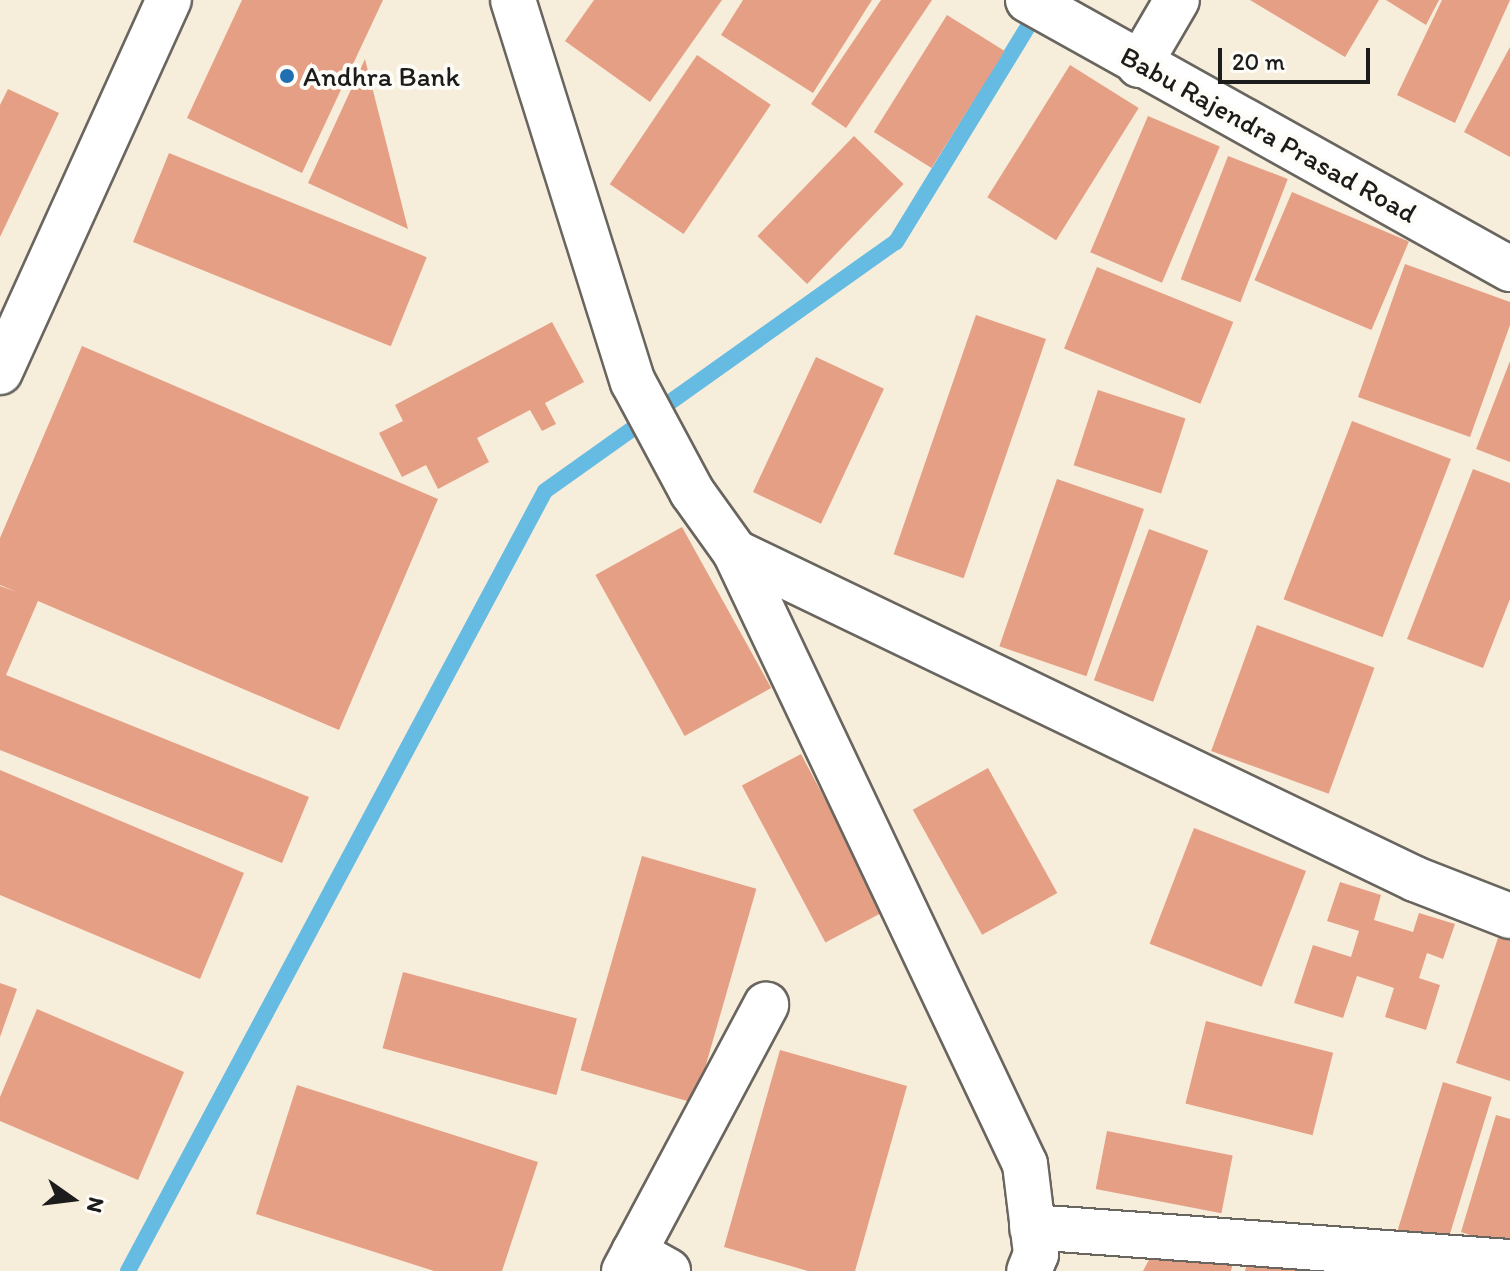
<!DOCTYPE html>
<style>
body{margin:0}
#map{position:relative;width:1510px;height:1271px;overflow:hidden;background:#f7eddb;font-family:Itim,sans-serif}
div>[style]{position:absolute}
.stream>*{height:16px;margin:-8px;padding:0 8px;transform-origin:8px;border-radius:8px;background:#66bbe3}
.building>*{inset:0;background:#e59f85;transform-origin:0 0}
.roads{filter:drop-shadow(2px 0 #69655f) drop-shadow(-2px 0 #69655f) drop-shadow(0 2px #69655f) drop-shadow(0 -2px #69655f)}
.minor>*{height:44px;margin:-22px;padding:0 22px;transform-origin:22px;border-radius:22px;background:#fff}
.dots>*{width:22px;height:22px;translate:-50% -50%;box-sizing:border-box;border:4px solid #fdfcf7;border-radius:50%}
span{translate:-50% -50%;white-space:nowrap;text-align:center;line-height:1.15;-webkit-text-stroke:8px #fdfcf7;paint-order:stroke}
.poi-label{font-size:28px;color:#1c1c1c}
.left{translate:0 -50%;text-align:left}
.street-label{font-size:28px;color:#1c1c1c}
.north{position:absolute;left:32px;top:1159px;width:80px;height:80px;-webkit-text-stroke:6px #fdfcf7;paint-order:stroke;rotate:104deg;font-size:22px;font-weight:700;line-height:32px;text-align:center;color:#1c1c1c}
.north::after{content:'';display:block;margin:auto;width:28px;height:36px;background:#1c1c1c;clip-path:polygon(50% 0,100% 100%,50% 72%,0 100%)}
.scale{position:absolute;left:1218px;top:48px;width:152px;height:36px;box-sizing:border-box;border:4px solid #1c1c1c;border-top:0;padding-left:10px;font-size:24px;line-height:28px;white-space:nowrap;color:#1c1c1c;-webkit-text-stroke:6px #fdfcf7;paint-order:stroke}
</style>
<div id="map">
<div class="stream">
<div style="left:128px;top:1271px;width:884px;rotate:-61.87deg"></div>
<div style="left:545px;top:491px;width:430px;rotate:-35.4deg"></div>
<div style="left:896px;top:242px;width:276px;rotate:-58.5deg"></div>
</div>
<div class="building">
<div style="clip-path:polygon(242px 0,383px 0,302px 173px,187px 118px)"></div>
<div style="clip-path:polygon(594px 0,722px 0,650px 102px,565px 41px)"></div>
<div style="clip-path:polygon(743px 0,872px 0,813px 93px,721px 35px)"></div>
<div style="clip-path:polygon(881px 0,932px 0,846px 128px,811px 104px)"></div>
<div style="clip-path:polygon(1250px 0,1379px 0,1345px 57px)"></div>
<div style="clip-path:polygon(1386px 0,1439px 0,1426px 25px)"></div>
<div style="clip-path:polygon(1442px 0,1510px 0,1455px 123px,1397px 95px)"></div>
<div style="left:947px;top:15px;width:68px;height:138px;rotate:32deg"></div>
<div style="clip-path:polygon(1510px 47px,1510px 157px,1464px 132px)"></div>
<div style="left:697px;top:55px;width:89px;height:156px;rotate:34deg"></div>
<div style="clip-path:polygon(365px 59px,408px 229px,308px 183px)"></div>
<div style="left:1070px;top:65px;width:81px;height:156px;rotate:32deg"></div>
<div style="clip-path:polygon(8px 89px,59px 113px,0 237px,0 105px)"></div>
<div style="left:1148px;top:116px;width:78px;height:148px;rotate:23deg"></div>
<div style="left:854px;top:136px;width:69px;height:139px;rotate:44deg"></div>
<div style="left:169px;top:153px;width:278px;height:96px;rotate:22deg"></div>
<div style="left:1228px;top:156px;width:64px;height:132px;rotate:21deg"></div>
<div style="left:1292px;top:192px;width:127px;height:96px;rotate:23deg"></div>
<div style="clip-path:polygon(1405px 264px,1510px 302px,1510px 325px,1470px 437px,1358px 397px)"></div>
<div style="left:1097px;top:267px;width:147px;height:88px;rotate:22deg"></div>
<div style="left:976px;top:315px;width:74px;height:253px;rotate:19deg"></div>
<div style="clip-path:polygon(552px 322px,584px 382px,545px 403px,556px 424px,542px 431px,530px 410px,477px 438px,489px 462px,438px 489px,426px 465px,402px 477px,379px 433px,403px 421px,395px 405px)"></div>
<div style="clip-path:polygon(82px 346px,438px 499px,339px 730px,38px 601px,6px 675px,309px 797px,282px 863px,0 750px,0 586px,17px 592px,0 585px,0 538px)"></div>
<div style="left:816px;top:357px;width:75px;height:149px;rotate:25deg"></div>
<div style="clip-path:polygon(1510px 361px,1510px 462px,1476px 449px)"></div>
<div style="left:1098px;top:390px;width:92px;height:79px;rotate:18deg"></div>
<div style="left:1352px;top:421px;width:106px;height:191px;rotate:21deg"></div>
<div style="clip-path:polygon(1473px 469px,1510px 483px,1510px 599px,1483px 668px,1407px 639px)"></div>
<div style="left:1057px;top:479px;width:92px;height:177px;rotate:19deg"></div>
<div style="left:682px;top:527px;width:184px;height:99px;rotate:61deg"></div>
<div style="left:1149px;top:529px;width:63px;height:161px;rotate:20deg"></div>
<div style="left:1257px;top:625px;width:125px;height:134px;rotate:20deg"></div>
<div style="left:801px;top:754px;width:178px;height:67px;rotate:62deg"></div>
<div style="left:988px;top:768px;width:143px;height:86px;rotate:61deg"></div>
<div style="clip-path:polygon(0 770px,244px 873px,200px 979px,0 895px)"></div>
<div style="left:1194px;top:828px;width:120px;height:124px;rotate:21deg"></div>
<div style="left:642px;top:856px;width:119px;height:223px;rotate:16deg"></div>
<div style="clip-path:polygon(1340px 882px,1381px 895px,1374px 920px,1413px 932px,1419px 913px,1455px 924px,1443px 959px,1427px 953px,1419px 978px,1440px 985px,1426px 1030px,1385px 1017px,1394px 988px,1357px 976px,1343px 1018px,1294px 1003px,1313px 945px,1351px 957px,1359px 931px,1327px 921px)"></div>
<div style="clip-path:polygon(1499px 935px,1510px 939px,1510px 1081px,1456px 1063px)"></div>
<div style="left:403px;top:972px;width:180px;height:79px;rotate:15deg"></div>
<div style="clip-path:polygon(0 983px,17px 989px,0 1037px)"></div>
<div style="clip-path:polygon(37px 1009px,184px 1072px,138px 1180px,0 1121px,0 1097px)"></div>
<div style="left:1206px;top:1021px;width:131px;height:85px;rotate:14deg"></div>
<div style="clip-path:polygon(780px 1050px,907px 1086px,855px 1271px,808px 1271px,724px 1247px)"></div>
<div style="left:1443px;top:1082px;width:51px;height:160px;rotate:17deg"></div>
<div style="clip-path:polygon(297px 1085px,538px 1162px,502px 1271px,434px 1271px,256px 1214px)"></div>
<div style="clip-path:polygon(1496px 1115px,1510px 1119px,1510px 1248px,1461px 1232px)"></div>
<div style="left:1107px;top:1131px;width:128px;height:59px;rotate:11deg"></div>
<div style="clip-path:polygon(1159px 1241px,1234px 1259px,1231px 1271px,1143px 1271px)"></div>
<div style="clip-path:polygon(1251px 1251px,1306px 1267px,1305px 1271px,1245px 1271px)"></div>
</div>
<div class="roads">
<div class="minor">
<div style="left:513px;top:0;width:400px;rotate:72.6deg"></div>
<div style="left:633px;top:382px;width:125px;rotate:61.8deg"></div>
<div style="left:692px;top:492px;width:74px;rotate:54.4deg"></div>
<div style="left:735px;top:552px;width:677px;rotate:64.65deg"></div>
<div style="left:1025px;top:1164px;width:91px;rotate:83deg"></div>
<div style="left:1036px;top:1254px;width:18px;rotate:112deg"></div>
<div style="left:1028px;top:0;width:552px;rotate:29.17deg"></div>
<div style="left:1139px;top:65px;width:75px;rotate:-59.7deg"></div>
<div style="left:0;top:372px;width:409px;rotate:-65.6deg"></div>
<div style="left:735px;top:552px;width:755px;rotate:25.68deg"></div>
<div style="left:1415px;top:879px;width:102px;rotate:21.3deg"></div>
<div style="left:1032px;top:1227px;width:479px;rotate:4.2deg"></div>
<div style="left:634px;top:1252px;width:39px;rotate:29deg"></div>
<div style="left:624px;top:1271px;width:302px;rotate:-61.9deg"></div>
</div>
</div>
<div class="dots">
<div style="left:287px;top:76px;background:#1f6fb2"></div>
</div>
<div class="poi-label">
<span class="left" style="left:303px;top:76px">Andhra Bank</span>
</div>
<div class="street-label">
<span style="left:1269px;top:134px;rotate:29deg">Babu Rajendra Prasad Road</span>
</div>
<div class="north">N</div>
<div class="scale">20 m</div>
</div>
